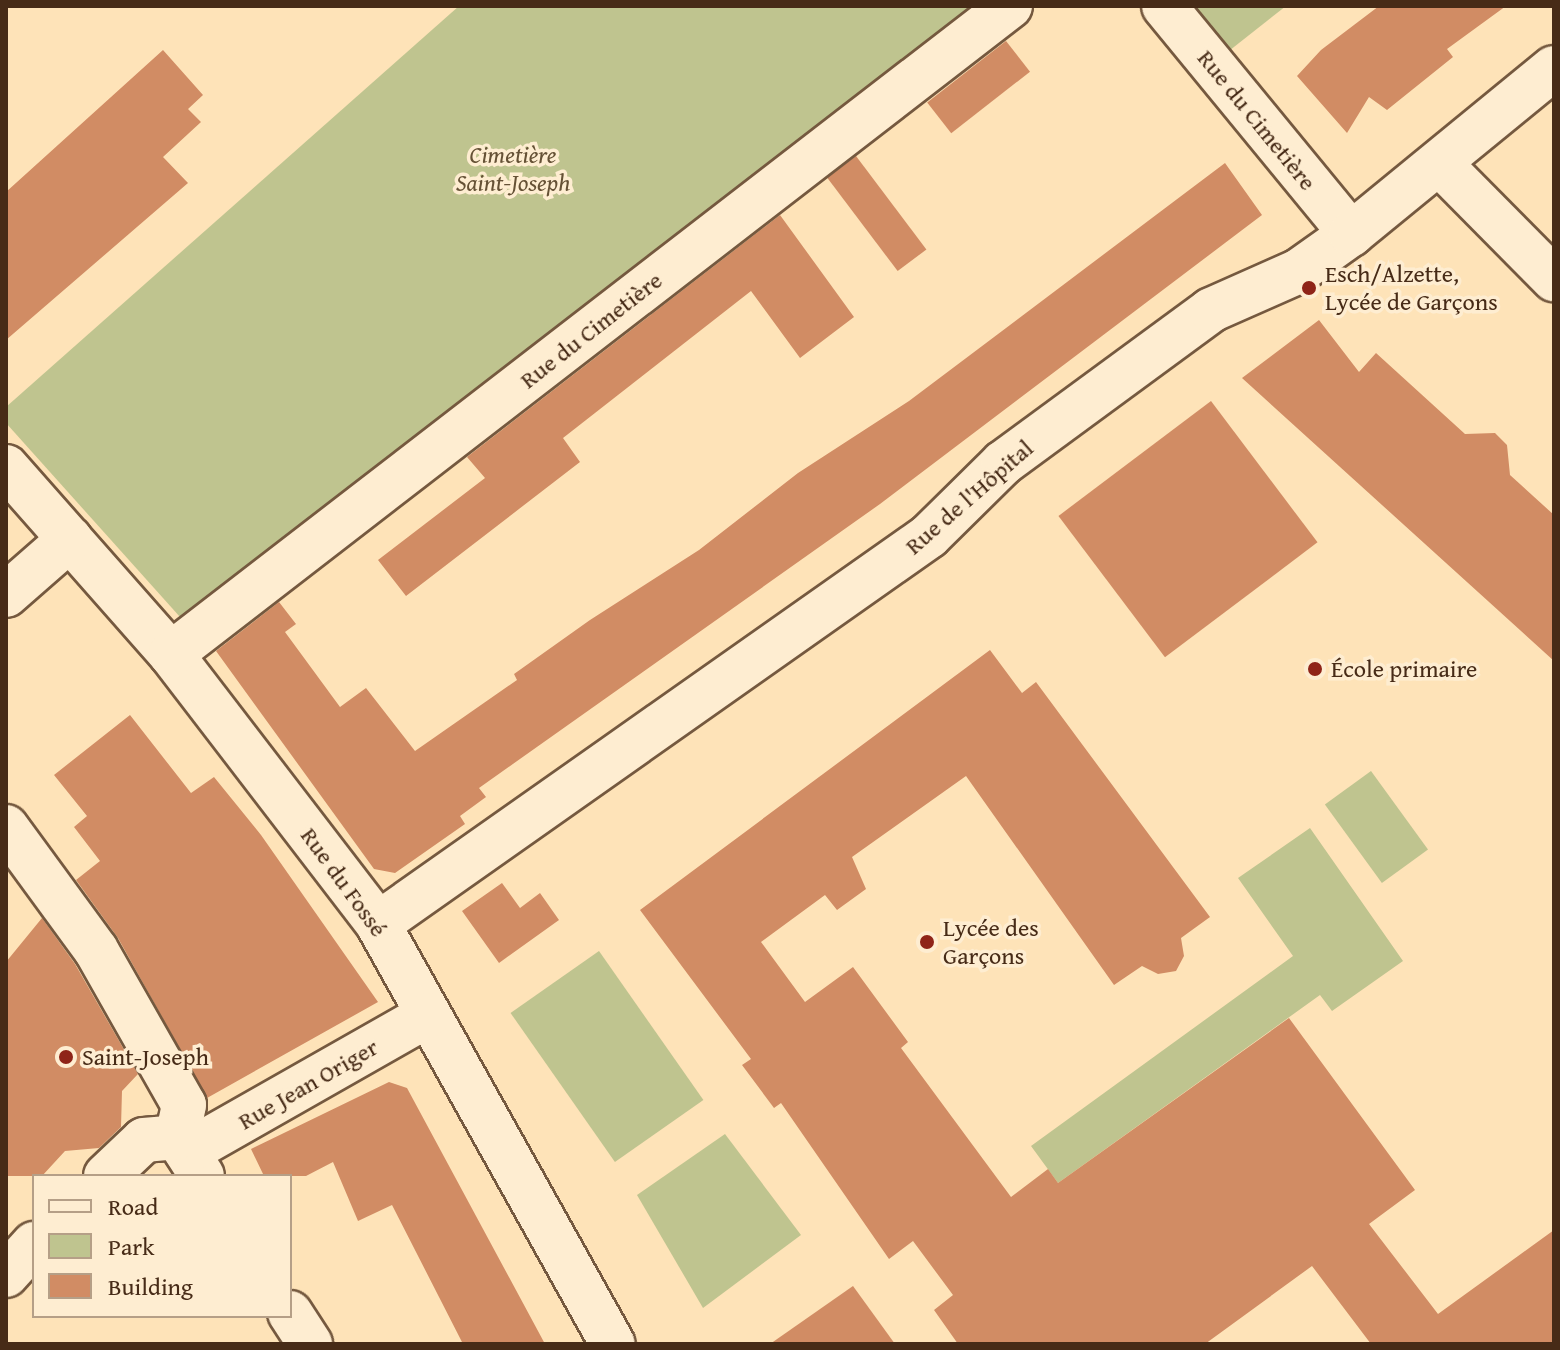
<!DOCTYPE html>
<meta charset="utf-8">
<style>
body{margin:0}
#map{position:relative;width:1560px;height:1350px;overflow:hidden;background:#fee3b8;font-family:"Gentium Book Plus",serif}
div>[style]{position:absolute}
.green>*{inset:0;background:#bfc48f;transform-origin:0 0}
.building>*{inset:0;background:#d18c64;transform-origin:0 0}
.roads{filter:drop-shadow(2px 0 #75593f) drop-shadow(-2px 0 #75593f) drop-shadow(0 2px #75593f) drop-shadow(0 -2px #75593f)}
.minor>*{height:44px;margin:-22px;padding:0 22px;transform-origin:22px;border-radius:22px;background:#feedd1}
.dots>*{width:22px;height:22px;translate:-50% -50%;box-sizing:border-box;border:4px solid #feedd1;border-radius:50%}
span{translate:-50% -50%;white-space:nowrap;text-align:center;line-height:1.15;-webkit-text-stroke:7px #feedd1;paint-order:stroke}
.street-label{font-size:24px;color:#472b17}
.park-label{font-size:24px;color:#655135;font-style:italic}
.poi-label{font-size:24px;color:#472b17}
.left{translate:0 -50%;text-align:left}
.frame{position:absolute;inset:0;border:8px solid #472b17;pointer-events:none}
.legend{position:absolute;left:32px;top:1174px;width:260px;height:144px;box-sizing:border-box;background:#feedd1;border:2px solid #b59f87;margin:0;padding:10px 14px;list-style:none;font-size:24px;color:#472b17}
.legend li{display:flex;align-items:center;gap:16px;height:40px}
.legend b{width:40px;border:2px solid #b59f87}
</style>
<div id="map">
<div class="green">
<div style="clip-path:polygon(459px 6px,977px 6px,189px 627px,6px 423px,6px 407px)"></div>
<div style="clip-path:polygon(1177px 6px,1286px 6px,1220px 58px)"></div>
<div style="left:1371px;top:771px;width:97px;height:57px;rotate:54deg"></div>
<div style="clip-path:polygon(1310px 828px,1403px 961px,1332px 1011px,1320px 995px,1058px 1183px,1031px 1146px,1293px 956px,1238px 878px)"></div>
<div style="left:599px;top:951px;width:182px;height:108px;rotate:55deg"></div>
<div style="clip-path:polygon(725px 1134px,801px 1235px,703px 1308px,637px 1195px)"></div>
</div>
<div class="building">
<div style="clip-path:polygon(1379px 6px,1506px 6px,1447px 49px,1453px 57px,1387px 110px,1369px 97px,1347px 133px,1297px 76px,1321px 50px)"></div>
<div style="left:1006px;top:41px;width:39px;height:100px;rotate:52deg"></div>
<div style="clip-path:polygon(163px 50px,203px 95px,188px 109px,201px 122px,163px 157px,188px 183px,6px 340px,6px 192px)"></div>
<div style="left:856px;top:156px;width:117px;height:36px;rotate:53deg"></div>
<div style="clip-path:polygon(1225px 163px,1262px 215px,880px 504px,479px 788px,486px 797px,460px 816px,465px 824px,395px 873px,374px 869px,216px 651px,279px 602px,296px 624px,285px 632px,340px 707px,366px 688px,415px 751px,517px 680px,514px 674px,590px 620px,699px 550px,798px 473px,909px 401px)"></div>
<div style="clip-path:polygon(780px 215px,854px 317px,800px 358px,751px 291px,563px 438px,580px 462px,406px 596px,378px 560px,485px 478px,467px 457px)"></div>
<div style="clip-path:polygon(1319px 320px,1359px 372px,1376px 353px,1465px 434px,1495px 433px,1507px 445px,1510px 475px,1554px 515px,1554px 661px,1242px 378px)"></div>
<div style="left:1211px;top:401px;width:177px;height:191px;rotate:53deg"></div>
<div style="clip-path:polygon(990px 650px,1022px 693px,1036px 682px,1210px 917px,1181px 938px,1184px 956px,1176px 971px,1158px 974px,1142px 966px,1114px 985px,966px 776px,852px 857px,866px 889px,837px 910px,825px 895px,761px 942px,805px 1002px,853px 967px,908px 1042px,901px 1048px,1011px 1197px,1048px 1169px,1058px 1183px,1289px 1018px,1415px 1190px,1369px 1224px,1438px 1314px,1554px 1230px,1554px 1344px,1371px 1344px,1312px 1266px,1205px 1344px,958px 1344px,934px 1310px,953px 1295px,913px 1241px,889px 1259px,781px 1103px,774px 1108px,742px 1065px,751px 1059px,640px 910px)"></div>
<div style="clip-path:polygon(130px 715px,191px 793px,214px 777px,261px 835px,378px 1002px,207px 1098px,118px 938px,76px 880px,100px 861px,74px 827px,87px 816px,54px 775px)"></div>
<div style="clip-path:polygon(502px 883px,520px 908px,540px 893px,559px 920px,499px 963px,462px 911px)"></div>
<div style="clip-path:polygon(42px 918px,75px 964px,138px 1074px,122px 1091px,121px 1127px,99px 1148px,65px 1151px,42px 1176px,6px 1176px,6px 962px)"></div>
<div style="clip-path:polygon(389px 1082px,407px 1088px,545px 1344px,463px 1344px,392px 1205px,358px 1221px,333px 1162px,306px 1176px,264px 1176px,251px 1149px)"></div>
<div style="clip-path:polygon(853px 1286px,895px 1344px,770px 1344px)"></div>
</div>
<div class="roads">
<div class="minor">
<div style="left:1164px;top:6px;width:295px;rotate:50.6deg"></div>
<div style="left:1441px;top:165px;width:161px;rotate:45.3deg"></div>
<div style="left:6px;top:467px;width:249px;rotate:48.6deg"></div>
<div style="left:171px;top:654px;width:340px;rotate:52.5deg"></div>
<div style="left:378px;top:924px;width:481px;rotate:60.8deg"></div>
<div style="left:6px;top:595px;width:85px;rotate:-41.2deg"></div>
<div style="left:171px;top:654px;width:1060px;rotate:-37.68deg"></div>
<div style="left:6px;top:827px;width:152px;rotate:53.8deg"></div>
<div style="left:96px;top:950px;width:178px;rotate:60.4deg"></div>
<div style="left:184px;top:1105px;width:33px;rotate:102deg"></div>
<div style="left:177px;top:1137px;width:46px;rotate:57.3deg"></div>
<div style="left:378px;top:924px;width:674px;rotate:-35.15deg"></div>
<div style="left:929px;top:536px;width:104px;rotate:-44.6deg"></div>
<div style="left:1003px;top:463px;width:258px;rotate:-36.3deg"></div>
<div style="left:1211px;top:310px;width:96px;rotate:-23.9deg"></div>
<div style="left:1299px;top:271px;width:64px;rotate:-35.4deg"></div>
<div style="left:1351px;top:234px;width:262px;rotate:-39.3deg"></div>
<div style="left:187px;top:1152px;width:277px;rotate:-29.6deg"></div>
<div style="left:106px;top:1176px;width:52px;rotate:-43.5deg"></div>
<div style="left:144px;top:1140px;width:33px;rotate:-5deg"></div>
<div style="left:6px;top:1275px;width:42px;rotate:-47.9deg"></div>
<div style="left:290px;top:1313px;width:37px;rotate:57deg"></div>
</div>
</div>
<div class="dots">
<div style="left:1309px;top:288px;background:#8f2418"></div>
<div style="left:1315px;top:669px;background:#8f2418"></div>
<div style="left:927px;top:942px;background:#8f2418"></div>
<div style="left:66px;top:1057px;background:#8f2418"></div>
</div>
<div class="street-label">
<span style="left:1257px;top:120px;rotate:51deg">Rue du Cimetière</span>
<span style="left:591px;top:330px;rotate:-38deg">Rue du Cimetière</span>
<span style="left:969px;top:497px;rotate:-41deg">Rue de l'Hôpital</span>
<span style="left:344px;top:882px;rotate:54deg">Rue du Fossé</span>
<span style="left:308px;top:1084px;rotate:-30deg">Rue Jean Origer</span>
</div>
<div class="park-label">
<span style="left:513px;top:169px">Cimetière<br>Saint-Joseph</span>
</div>
<div class="poi-label">
<span class="left" style="left:1325px;top:288px">Esch/Alzette,<br>Lycée de Garçons</span>
<span class="left" style="left:1331px;top:669px">École primaire</span>
<span class="left" style="left:943px;top:942px">Lycée des<br>Garçons</span>
<span class="left" style="left:82px;top:1057px">Saint-Joseph</span>
</div>
<div class="frame"></div>
<ul class="legend">
<li><b style="height:10px;background:#feedd1"></b>Road</li>
<li><b style="height:22px;background:#bfc48f"></b>Park</li>
<li><b style="height:22px;background:#d18c64"></b>Building</li>
</ul>
</div>
